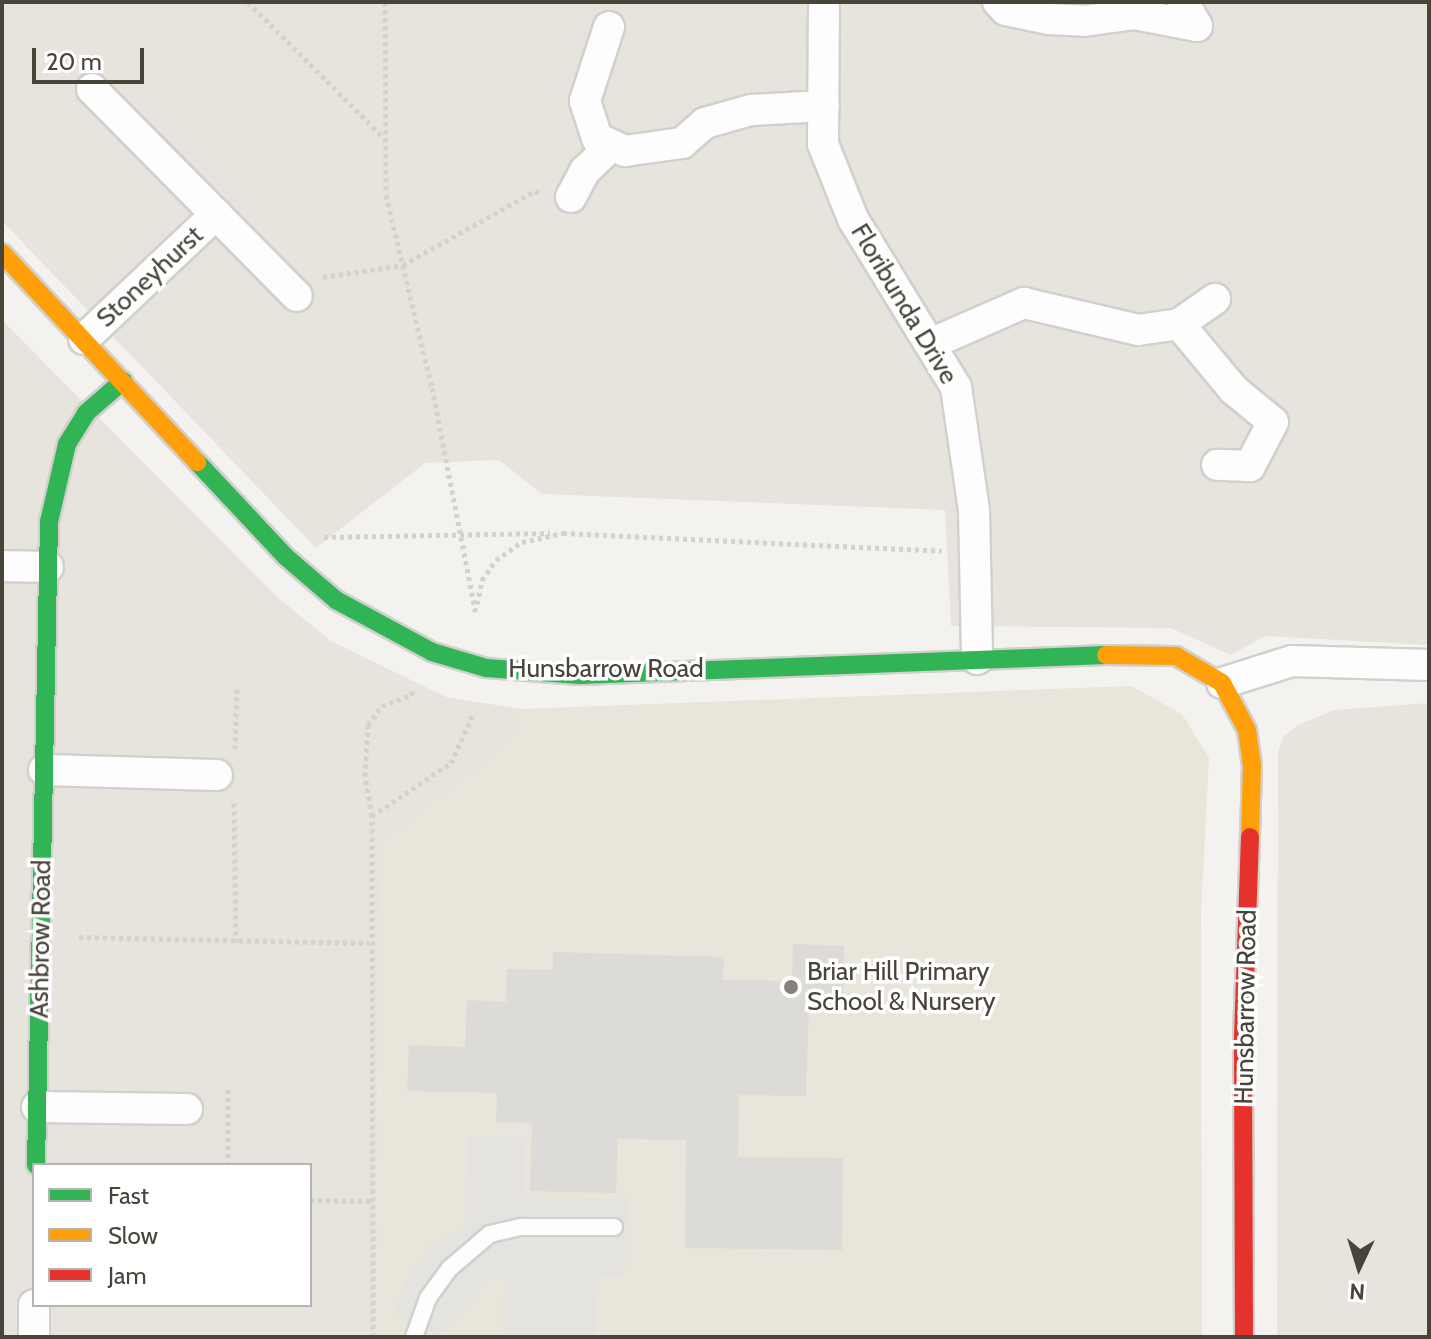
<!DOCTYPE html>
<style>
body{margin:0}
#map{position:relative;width:1431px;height:1339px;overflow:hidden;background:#f3f2ef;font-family:Cabin,sans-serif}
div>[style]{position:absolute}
.residential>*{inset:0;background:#e6e4dd}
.education>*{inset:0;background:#e8e5db}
.parking>*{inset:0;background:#e5e3e0}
.building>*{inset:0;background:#dddbd7}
.path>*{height:5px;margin-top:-2.5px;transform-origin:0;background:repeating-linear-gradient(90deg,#d3d2cd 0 4px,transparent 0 8px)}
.roads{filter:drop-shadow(2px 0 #d1d0cc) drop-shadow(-2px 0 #d1d0cc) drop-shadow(0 2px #d1d0cc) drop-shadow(0 -2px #d1d0cc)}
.lane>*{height:16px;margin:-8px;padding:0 8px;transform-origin:8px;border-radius:8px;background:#fdfdfd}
.street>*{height:30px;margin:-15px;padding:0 15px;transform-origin:15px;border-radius:15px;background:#fdfdfd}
.fast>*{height:18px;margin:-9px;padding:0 9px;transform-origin:9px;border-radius:9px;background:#30b455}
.slow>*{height:18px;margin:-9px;padding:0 9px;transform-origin:9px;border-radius:9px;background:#ff9f0a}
.jam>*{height:18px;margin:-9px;padding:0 9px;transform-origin:9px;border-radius:9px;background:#e5322d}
.dots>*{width:22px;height:22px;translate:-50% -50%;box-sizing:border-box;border:4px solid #fff;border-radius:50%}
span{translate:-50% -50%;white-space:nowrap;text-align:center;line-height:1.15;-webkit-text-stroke:7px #fff;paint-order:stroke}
.street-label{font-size:26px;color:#49443a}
.poi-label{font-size:26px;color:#49443a}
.left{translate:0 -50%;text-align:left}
.frame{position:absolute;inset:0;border:4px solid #49443a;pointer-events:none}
.legend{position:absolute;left:32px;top:1163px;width:280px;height:144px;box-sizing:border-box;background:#fff;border:2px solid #b6b4b0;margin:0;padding:10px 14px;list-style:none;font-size:24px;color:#49443a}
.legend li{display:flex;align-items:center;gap:16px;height:40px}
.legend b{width:40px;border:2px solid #b6b4b0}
.north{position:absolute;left:1319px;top:1227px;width:80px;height:80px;-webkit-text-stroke:6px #fff;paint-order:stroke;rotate:184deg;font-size:22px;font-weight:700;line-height:32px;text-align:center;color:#49443a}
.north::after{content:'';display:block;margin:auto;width:28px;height:36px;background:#49443a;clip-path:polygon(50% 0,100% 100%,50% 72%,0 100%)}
.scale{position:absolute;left:32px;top:48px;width:112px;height:36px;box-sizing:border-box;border:4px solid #49443a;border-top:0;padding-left:10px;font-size:24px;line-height:28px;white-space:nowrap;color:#49443a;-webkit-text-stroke:6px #fff;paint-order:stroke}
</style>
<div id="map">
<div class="residential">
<div style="clip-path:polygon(2px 2px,1429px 2px,1429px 645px,1265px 636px,1231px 655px,1171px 628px,951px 626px,945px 510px,542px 494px,499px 460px,425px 463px,316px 548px,2px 221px)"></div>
<div style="clip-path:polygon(evenodd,2px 320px,275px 595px,331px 641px,446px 697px,521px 709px,515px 741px,382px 844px,377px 1337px,2px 1337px,2px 320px,34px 1165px,310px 1165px,310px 1305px,34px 1305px,34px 1165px)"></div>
<div style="clip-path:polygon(1429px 703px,1429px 1337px,1277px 1337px,1278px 752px,1283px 737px,1298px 725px,1334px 710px)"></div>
</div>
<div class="education">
<div style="clip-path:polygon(1131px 686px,1182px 714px,1209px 758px,1201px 913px,1202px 1337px,377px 1337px,382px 844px,515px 741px,521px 709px)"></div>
</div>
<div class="parking">
<div style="clip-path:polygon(467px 1136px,526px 1137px,524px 1198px,627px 1199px,624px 1277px,599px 1277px,596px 1337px,503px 1337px,504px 1280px,490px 1279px,438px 1336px,393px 1313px,412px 1269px,433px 1243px,465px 1228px)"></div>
</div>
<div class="building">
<div style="clip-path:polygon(793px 944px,844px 946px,843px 1002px,809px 1002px,806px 1096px,739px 1095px,738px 1157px,843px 1158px,842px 1250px,685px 1248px,686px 1140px,618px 1139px,616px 1193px,530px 1191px,532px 1123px,496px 1122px,497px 1093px,407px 1091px,409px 1045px,465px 1047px,467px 1000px,506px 1002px,507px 969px,553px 970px,553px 952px,724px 957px,723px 980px,792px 981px)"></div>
</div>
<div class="path">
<div style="left:248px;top:2px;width:190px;rotate:45deg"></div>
<div style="left:385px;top:2px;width:193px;rotate:89.7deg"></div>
<div style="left:386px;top:195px;width:198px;rotate:76.6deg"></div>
<div style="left:432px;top:388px;width:230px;rotate:79deg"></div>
<div style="left:323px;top:277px;width:81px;rotate:-8.5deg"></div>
<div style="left:403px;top:265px;width:151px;rotate:-29.3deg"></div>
<div style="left:535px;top:191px;width:6px;rotate:31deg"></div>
<div style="left:324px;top:537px;width:226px;rotate:-1deg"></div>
<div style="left:477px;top:604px;width:25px;rotate:-78deg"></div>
<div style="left:482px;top:580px;width:24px;rotate:-55deg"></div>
<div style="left:496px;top:560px;width:32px;rotate:-35deg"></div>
<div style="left:522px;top:542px;width:42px;rotate:-12.4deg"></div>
<div style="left:563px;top:533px;width:379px;rotate:2.7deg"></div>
<div style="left:235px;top:749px;width:64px;rotate:-88.2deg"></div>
<div style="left:234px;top:803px;width:139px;rotate:89.2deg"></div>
<div style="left:372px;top:816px;width:41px;rotate:-99.9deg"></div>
<div style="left:365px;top:776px;width:51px;rotate:-86.6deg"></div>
<div style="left:368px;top:725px;width:24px;rotate:-54deg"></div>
<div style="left:382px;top:706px;width:31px;rotate:-21deg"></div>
<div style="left:411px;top:695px;width:8px;rotate:-60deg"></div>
<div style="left:79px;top:937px;width:290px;rotate:1.2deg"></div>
<div style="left:228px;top:1165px;width:76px;rotate:-90deg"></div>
<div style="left:310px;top:1200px;width:61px;rotate:0.9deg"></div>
<div style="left:373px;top:1337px;width:521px;rotate:-90.11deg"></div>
<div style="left:372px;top:816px;width:95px;rotate:-33.9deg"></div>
<div style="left:451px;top:763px;width:56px;rotate:-65.7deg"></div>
</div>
<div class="roads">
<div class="lane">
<div style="left:414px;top:1337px;width:41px;rotate:-70.3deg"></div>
<div style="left:428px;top:1298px;width:36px;rotate:-54deg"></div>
<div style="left:449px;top:1269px;width:54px;rotate:-40.5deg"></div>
<div style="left:490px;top:1234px;width:32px;rotate:-13deg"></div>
<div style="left:521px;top:1227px;width:93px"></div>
</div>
<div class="street">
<div style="left:824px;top:2px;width:142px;rotate:90.4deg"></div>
<div style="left:823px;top:144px;width:81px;rotate:68.2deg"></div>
<div style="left:853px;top:219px;width:197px;rotate:58.5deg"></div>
<div style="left:956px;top:387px;width:124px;rotate:81.7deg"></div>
<div style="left:974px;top:510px;width:149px;rotate:88.8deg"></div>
<div style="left:998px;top:2px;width:11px;rotate:45deg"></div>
<div style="left:1006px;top:10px;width:44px;rotate:11.8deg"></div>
<div style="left:1049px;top:19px;width:35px;rotate:3deg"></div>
<div style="left:1084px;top:21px;width:50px;rotate:-8deg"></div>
<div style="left:1134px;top:14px;width:64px;rotate:10.8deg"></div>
<div style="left:1197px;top:26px;width:28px;rotate:-120deg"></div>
<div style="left:609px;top:27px;width:78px;rotate:108deg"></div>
<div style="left:585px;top:101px;width:39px;rotate:72deg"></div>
<div style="left:597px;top:138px;width:31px;rotate:25deg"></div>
<div style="left:625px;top:151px;width:58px;rotate:-8deg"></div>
<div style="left:682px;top:143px;width:30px;rotate:-41deg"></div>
<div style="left:705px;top:123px;width:48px;rotate:-15.8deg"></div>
<div style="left:751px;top:110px;width:73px;rotate:-3.1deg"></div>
<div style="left:92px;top:89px;width:291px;rotate:45.3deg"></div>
<div style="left:571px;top:197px;width:30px;rotate:-62deg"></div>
<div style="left:585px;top:171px;width:37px;rotate:-44deg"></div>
<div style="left:1179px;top:324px;width:86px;rotate:50.2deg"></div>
<div style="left:1234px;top:390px;width:50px;rotate:39.4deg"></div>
<div style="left:1273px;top:422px;width:50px;rotate:117.6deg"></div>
<div style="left:1250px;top:466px;width:33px;rotate:-178deg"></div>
<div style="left:84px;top:339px;width:182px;rotate:-43.4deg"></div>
<div style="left:930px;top:344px;width:103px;rotate:-23.6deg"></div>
<div style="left:1024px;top:303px;width:117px;rotate:13.3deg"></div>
<div style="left:1138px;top:330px;width:41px;rotate:-8.3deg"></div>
<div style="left:1179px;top:324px;width:44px;rotate:-34.8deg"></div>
<div style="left:2px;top:566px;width:46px;rotate:1.2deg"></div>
<div style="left:1222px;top:683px;width:73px;rotate:-17.4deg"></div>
<div style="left:1292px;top:661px;width:137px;rotate:1.7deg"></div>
<div style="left:44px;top:770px;width:173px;rotate:1.7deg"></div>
<div style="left:37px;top:1107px;width:150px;rotate:0.8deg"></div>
<div style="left:34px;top:1337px;width:32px;rotate:-90deg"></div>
</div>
<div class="fast">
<div style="left:197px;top:462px;width:130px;rotate:46.9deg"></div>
<div style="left:286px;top:557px;width:66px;rotate:40.7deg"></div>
<div style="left:336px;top:600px;width:109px;rotate:28.4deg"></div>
<div style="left:432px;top:652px;width:56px;rotate:16.5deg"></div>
<div style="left:486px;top:668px;width:94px;rotate:4.3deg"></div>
<div style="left:580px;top:675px;width:526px;rotate:-2.18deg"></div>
<div style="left:36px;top:1165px;width:643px;rotate:-88.84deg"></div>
<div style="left:49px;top:522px;width:80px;rotate:-77deg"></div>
<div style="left:67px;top:444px;width:36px;rotate:-58deg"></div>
<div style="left:86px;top:413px;width:49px;rotate:-40.9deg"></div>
</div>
<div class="slow">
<div style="left:2px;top:253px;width:286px;rotate:47deg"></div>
<div style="left:1106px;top:655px;width:70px;rotate:0.8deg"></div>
<div style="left:1176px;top:656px;width:53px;rotate:30.4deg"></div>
<div style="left:1222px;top:683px;width:53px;rotate:62deg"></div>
<div style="left:1247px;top:730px;width:35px;rotate:82deg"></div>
<div style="left:1252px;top:765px;width:72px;rotate:91.6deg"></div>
</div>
<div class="jam">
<div style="left:1244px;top:1337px;width:300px;rotate:-90.2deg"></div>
<div style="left:1243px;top:1037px;width:200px;rotate:-88deg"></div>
</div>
</div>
<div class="dots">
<div style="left:791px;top:987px;background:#848179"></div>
</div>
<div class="street-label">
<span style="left:150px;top:277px;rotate:-43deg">Stoneyhurst</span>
<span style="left:904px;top:304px;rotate:59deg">Floribunda Drive</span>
<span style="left:606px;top:669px">Hunsbarrow Road</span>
<span style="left:41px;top:939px;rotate:-89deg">Ashbrow Road</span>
<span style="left:1246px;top:1007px;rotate:-89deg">Hunsbarrow Road</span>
</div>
<div class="poi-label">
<span class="left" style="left:807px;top:987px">Briar Hill Primary<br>School &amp; Nursery</span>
</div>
<div class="frame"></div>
<ul class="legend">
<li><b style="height:10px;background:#30b455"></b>Fast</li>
<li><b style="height:10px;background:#ff9f0a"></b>Slow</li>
<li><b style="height:10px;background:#e5322d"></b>Jam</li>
</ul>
<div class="north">N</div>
<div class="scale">20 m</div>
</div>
